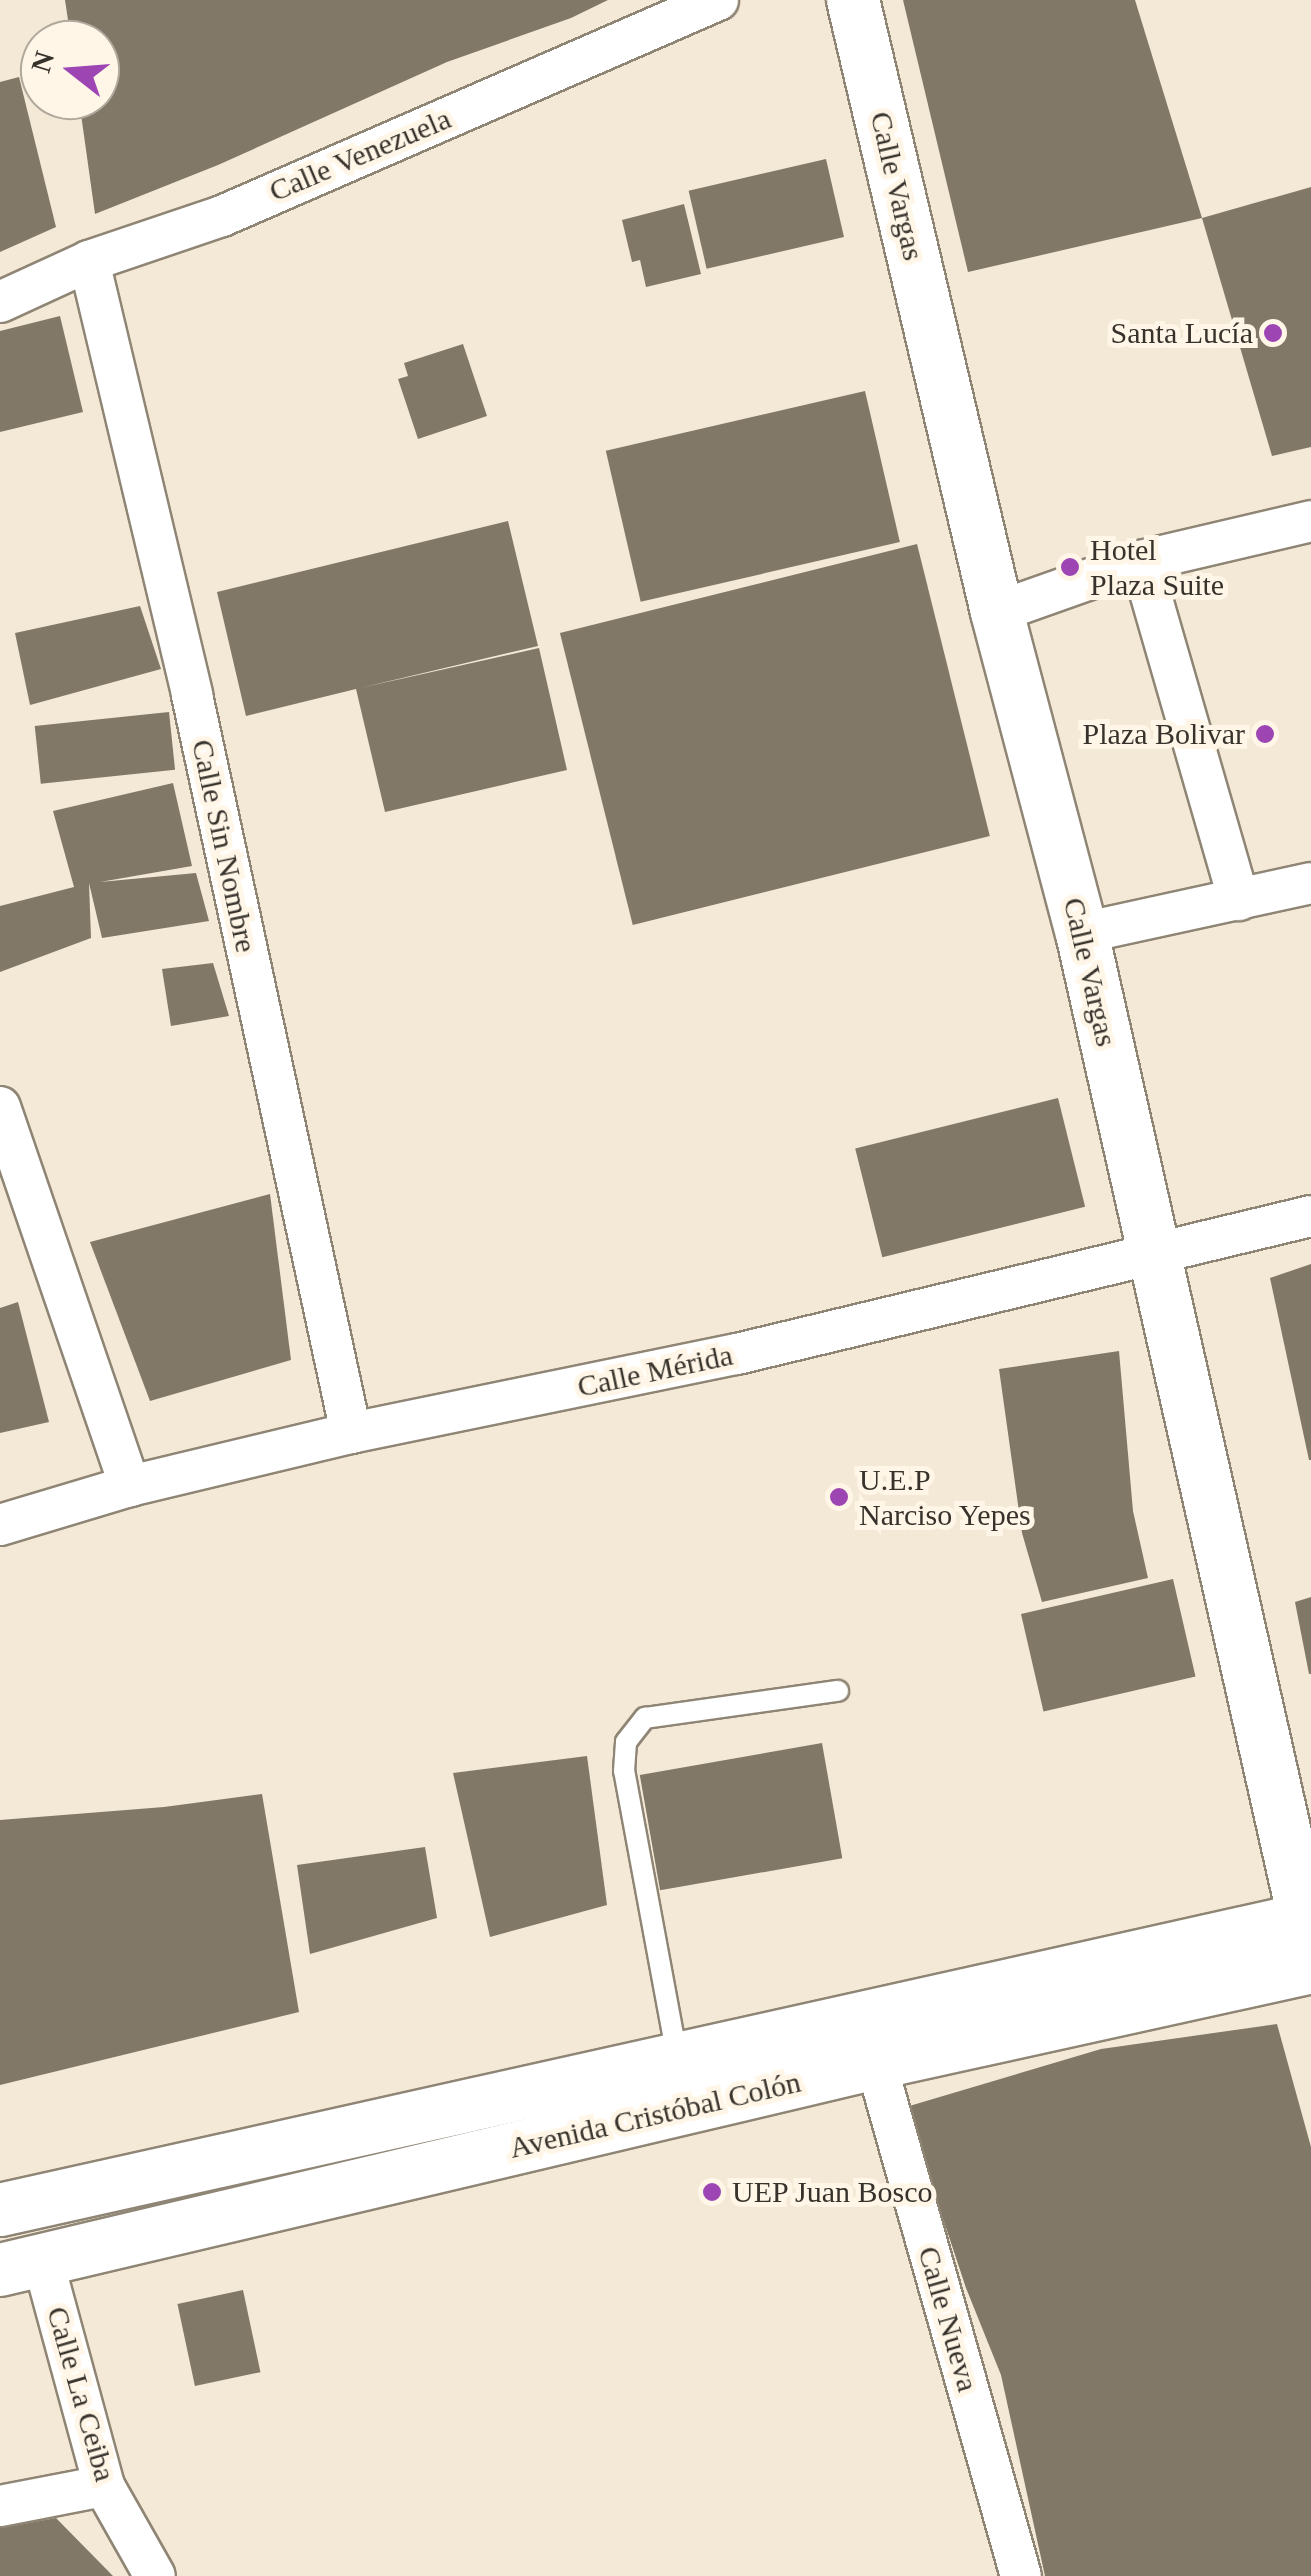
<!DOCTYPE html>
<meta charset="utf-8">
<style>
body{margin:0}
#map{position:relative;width:1311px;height:2576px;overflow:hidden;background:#f4e9d6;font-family:Georgia,serif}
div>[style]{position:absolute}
.building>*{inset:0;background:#827868;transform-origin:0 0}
.roads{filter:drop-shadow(2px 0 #8f8575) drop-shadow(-2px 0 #8f8575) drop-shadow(0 2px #8f8575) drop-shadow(0 -2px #8f8575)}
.service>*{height:20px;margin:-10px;padding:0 10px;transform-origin:10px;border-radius:10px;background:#fff}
.minor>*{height:40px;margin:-20px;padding:0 20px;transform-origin:20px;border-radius:20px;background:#fff}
.tertiary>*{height:52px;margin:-26px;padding:0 26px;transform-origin:26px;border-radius:26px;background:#fff}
.dots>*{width:28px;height:28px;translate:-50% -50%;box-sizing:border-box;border:5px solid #fff6e7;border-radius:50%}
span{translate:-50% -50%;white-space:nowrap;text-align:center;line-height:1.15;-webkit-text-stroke:10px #fff6e7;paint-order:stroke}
.street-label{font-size:30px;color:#37332c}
.poi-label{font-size:30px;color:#37332c}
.right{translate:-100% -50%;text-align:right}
.left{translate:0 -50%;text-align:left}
.north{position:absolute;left:20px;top:20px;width:100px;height:100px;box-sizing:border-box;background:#fff6e7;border:2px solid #afa89c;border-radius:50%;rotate:287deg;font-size:28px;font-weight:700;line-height:40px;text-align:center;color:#37332c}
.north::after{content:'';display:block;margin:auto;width:35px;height:45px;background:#9d46b3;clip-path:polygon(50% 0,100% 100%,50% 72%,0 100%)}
</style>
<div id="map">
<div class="building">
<div style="clip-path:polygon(65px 0,608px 0,571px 18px,447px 62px,218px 165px,95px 214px,79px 100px,100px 100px,100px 40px,71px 40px)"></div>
<div style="clip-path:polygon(903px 0,1135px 0,1202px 218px,968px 272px)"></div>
<div style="clip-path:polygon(19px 77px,56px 227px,0 252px,0 82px)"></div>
<div style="left:826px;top:159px;width:80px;height:141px;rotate:77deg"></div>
<div style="clip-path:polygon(1311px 187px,1311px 447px,1272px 456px,1202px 218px)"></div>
<div style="clip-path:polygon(684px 204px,701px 274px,646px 287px,640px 260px,632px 262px,622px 220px)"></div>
<div style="clip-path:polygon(60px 316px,83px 412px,0 432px,0 331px)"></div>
<div style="clip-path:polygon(463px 344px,487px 416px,418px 439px,398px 379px,408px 376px,404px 363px)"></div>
<div style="left:865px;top:391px;width:155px;height:266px;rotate:77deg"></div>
<div style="clip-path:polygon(508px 521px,538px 646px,360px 688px,539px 648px,567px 770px,385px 812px,356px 689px,246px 716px,217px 592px)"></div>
<div style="left:917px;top:544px;width:301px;height:368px;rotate:76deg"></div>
<div style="clip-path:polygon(140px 606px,161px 669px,30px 705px,15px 633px)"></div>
<div style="left:169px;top:712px;width:58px;height:135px;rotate:84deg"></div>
<div style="clip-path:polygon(173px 783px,192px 866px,100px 882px,196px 873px,209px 921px,102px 938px,89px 883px,91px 938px,0 972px,0 906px,74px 887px,53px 811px)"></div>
<div style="clip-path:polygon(213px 963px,229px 1016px,171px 1026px,162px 969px)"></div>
<div style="left:1058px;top:1098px;width:112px;height:209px;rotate:76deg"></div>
<div style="clip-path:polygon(270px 1194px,291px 1360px,150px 1401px,90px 1242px)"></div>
<div style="clip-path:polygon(1311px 1264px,1311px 1460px,1309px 1460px,1270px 1278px)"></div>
<div style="clip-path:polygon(18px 1302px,49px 1422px,0 1433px,0 1308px)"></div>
<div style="clip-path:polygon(1119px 1351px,1133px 1511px,1148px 1578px,1042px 1602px,1022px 1533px,999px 1369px)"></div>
<div style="left:1173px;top:1579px;width:100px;height:156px;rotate:77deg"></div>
<div style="clip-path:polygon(1311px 1597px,1311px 1674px,1309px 1674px,1295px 1602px)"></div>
<div style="left:822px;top:1743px;width:117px;height:185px;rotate:80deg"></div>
<div style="clip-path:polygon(587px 1756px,607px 1905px,490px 1937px,453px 1773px)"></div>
<div style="clip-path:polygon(262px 1794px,299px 2012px,0 2085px,0 1820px,164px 1807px)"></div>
<div style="clip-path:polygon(425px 1847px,437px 1918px,310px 1954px,297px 1865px)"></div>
<div style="clip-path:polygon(1277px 2024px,1311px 2147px,1311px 2576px,1045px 2576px,1001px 2375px,966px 2288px,906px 2107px,1101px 2049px)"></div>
<div style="left:243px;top:2290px;width:84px;height:67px;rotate:78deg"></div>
<div style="clip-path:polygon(56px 2518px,113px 2576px,0 2576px,0 2528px)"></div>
</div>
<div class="roads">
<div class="service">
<div style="left:677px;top:2056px;width:290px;rotate:-100.5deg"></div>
<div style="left:624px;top:1771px;width:29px;rotate:-86deg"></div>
<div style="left:626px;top:1742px;width:31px;rotate:-52deg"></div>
<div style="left:645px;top:1718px;width:195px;rotate:-8deg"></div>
</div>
<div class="minor">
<div style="left:89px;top:261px;width:446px;rotate:76.6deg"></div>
<div style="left:192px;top:695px;width:755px;rotate:77.84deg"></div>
<div style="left:0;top:302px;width:98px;rotate:-24.7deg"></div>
<div style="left:89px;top:261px;width:140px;rotate:-18.7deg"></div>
<div style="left:222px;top:216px;width:541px;rotate:-23.53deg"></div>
<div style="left:1141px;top:561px;width:353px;rotate:73.9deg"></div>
<div style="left:997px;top:612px;width:153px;rotate:-19.5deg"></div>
<div style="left:1141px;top:561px;width:175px;rotate:-13.2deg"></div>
<div style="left:1082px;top:933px;width:234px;rotate:-12.3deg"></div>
<div style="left:0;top:1107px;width:401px;rotate:71.1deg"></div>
<div style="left:0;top:1525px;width:136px;rotate:-16.7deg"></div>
<div style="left:130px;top:1486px;width:227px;rotate:-13.5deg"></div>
<div style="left:351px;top:1433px;width:394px;rotate:-11.6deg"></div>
<div style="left:737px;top:1354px;width:590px;rotate:-13.52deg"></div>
<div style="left:876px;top:2063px;width:533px;rotate:74.22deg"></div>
<div style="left:43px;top:2261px;width:233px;rotate:74.8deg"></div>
<div style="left:104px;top:2486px;width:103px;rotate:60.5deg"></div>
<div style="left:0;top:2506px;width:106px;rotate:-10.9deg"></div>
</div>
<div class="tertiary">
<div style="left:853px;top:0;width:629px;rotate:76.76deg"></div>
<div style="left:997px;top:612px;width:332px;rotate:75.2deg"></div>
<div style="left:1082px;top:933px;width:1041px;rotate:77.29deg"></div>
<div style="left:0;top:2210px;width:1343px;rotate:-12.56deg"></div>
<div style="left:0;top:2270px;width:900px;rotate:-13.3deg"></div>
<div style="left:876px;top:2063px;width:445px;rotate:-12.4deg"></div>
</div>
</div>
<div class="dots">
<div style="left:1273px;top:333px;background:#9d46b3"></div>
<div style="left:1070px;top:567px;background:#9d46b3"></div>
<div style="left:1265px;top:734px;background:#9d46b3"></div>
<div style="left:839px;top:1497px;background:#9d46b3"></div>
<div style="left:712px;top:2192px;background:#9d46b3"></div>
</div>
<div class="street-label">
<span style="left:360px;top:155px;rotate:-23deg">Calle Venezuela</span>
<span style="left:897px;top:186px;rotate:77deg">Calle Vargas</span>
<span style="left:224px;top:846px;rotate:78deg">Calle Sin Nombre</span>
<span style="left:1090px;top:972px;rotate:77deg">Calle Vargas</span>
<span style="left:655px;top:1371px;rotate:-12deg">Calle Mérida</span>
<span style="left:655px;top:2115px;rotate:-13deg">Avenida Cristóbal Colón</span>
<span style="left:948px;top:2319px;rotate:74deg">Calle Nueva</span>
<span style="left:81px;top:2394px;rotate:74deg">Calle La Ceiba</span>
</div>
<div class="poi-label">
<span class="right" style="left:1253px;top:333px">Santa Lucía</span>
<span class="left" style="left:1090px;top:567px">Hotel<br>Plaza Suite</span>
<span class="right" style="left:1245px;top:734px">Plaza Bolivar</span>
<span class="left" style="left:859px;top:1497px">U.E.P<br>Narciso Yepes</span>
<span class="left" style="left:732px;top:2192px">UEP Juan Bosco</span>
</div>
<div class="north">N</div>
</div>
